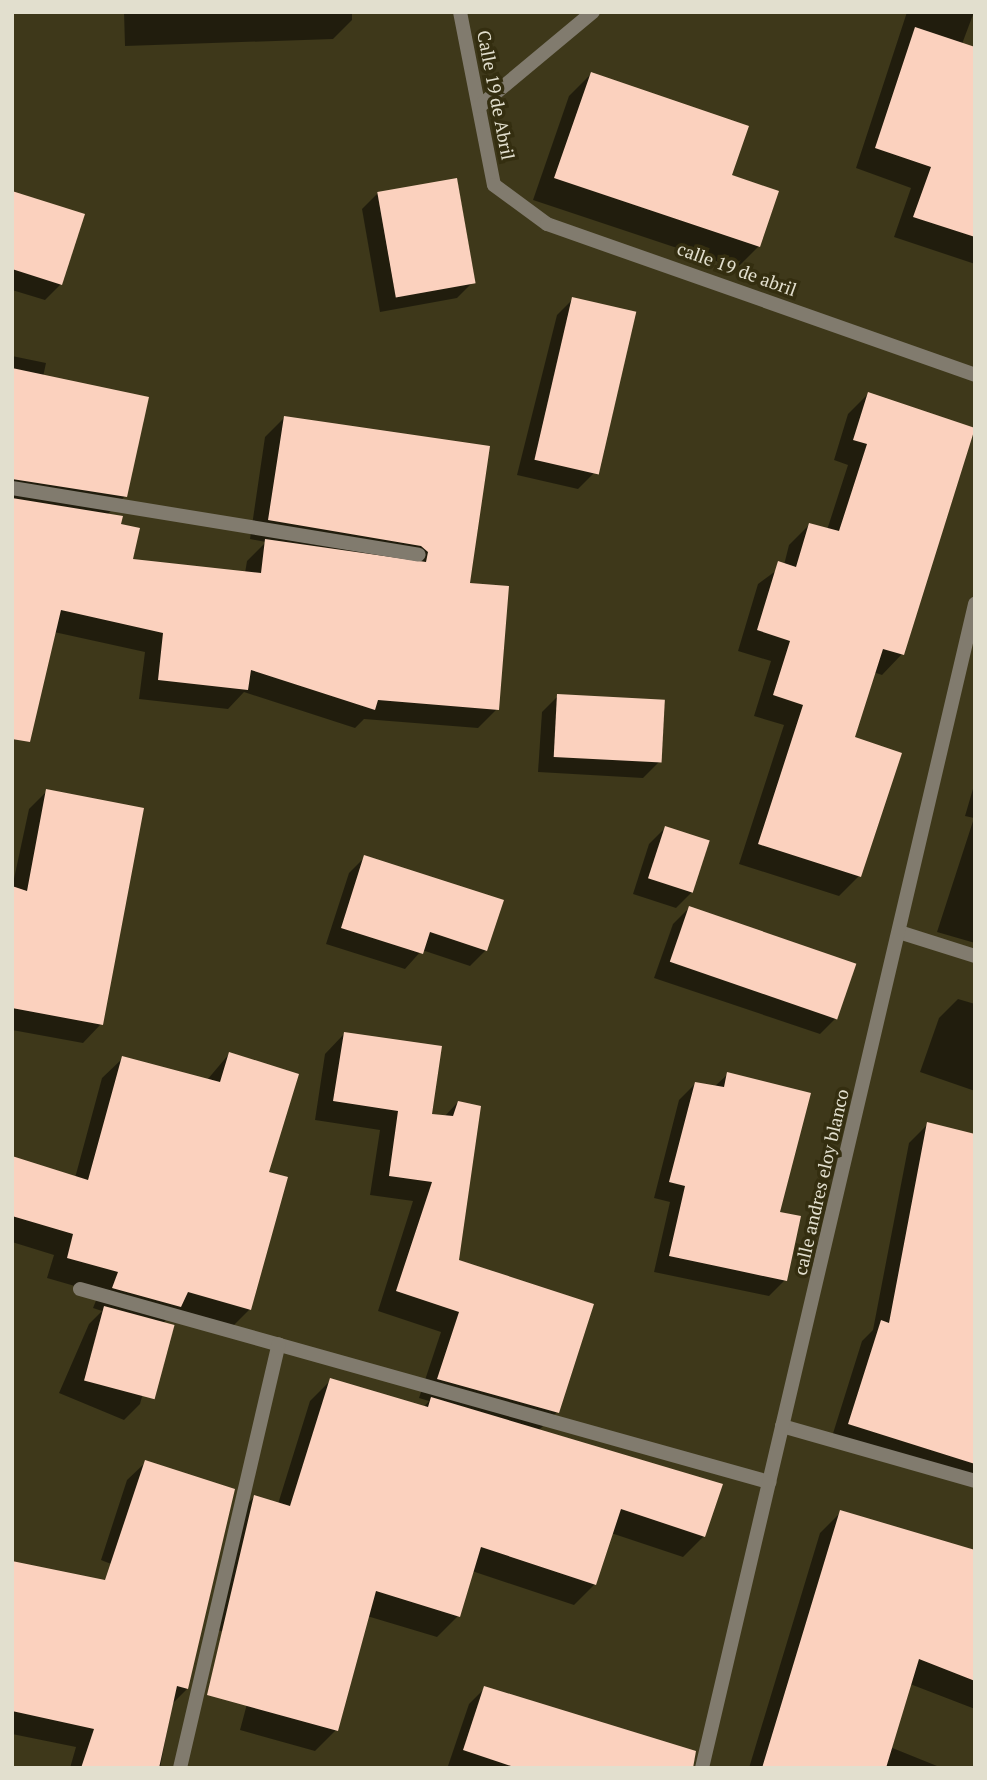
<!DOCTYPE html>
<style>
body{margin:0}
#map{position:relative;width:987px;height:1780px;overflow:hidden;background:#3e381a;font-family:"PT Serif",serif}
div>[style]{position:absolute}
.shadow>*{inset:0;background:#0007}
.building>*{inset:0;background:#fbd1be;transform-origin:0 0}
.street>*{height:14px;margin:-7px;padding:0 7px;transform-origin:7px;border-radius:7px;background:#817b6e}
span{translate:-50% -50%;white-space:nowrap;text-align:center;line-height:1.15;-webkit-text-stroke:7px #342e10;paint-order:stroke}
.street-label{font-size:18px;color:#e2dfce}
.frame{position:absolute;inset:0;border:14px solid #e2dfce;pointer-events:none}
</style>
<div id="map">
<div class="shadow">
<div style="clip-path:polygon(124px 12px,352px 12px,352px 20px,333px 39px,125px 46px)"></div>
<div style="clip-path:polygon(907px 12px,974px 12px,962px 44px,975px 49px,975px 264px,894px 237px,911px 188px,856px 168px)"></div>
<div style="clip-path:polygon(591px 74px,730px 176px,759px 246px,737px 268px,533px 200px,569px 96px)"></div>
<div style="clip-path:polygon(12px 192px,61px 284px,45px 300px,12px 290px)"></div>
<div style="clip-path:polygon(378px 193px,473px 282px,457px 298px,380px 312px,362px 209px)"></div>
<div style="clip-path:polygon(573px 299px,594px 473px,578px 489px,517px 475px,557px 315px)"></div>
<div style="clip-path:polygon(12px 356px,46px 363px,43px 377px,125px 496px,107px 515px,119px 525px,130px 560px,245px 573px,247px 561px,266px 542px,250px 539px,265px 437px,284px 418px,468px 585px,497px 709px,478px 728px,364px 719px,355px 728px,244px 692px,228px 709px,139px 699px,145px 652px,54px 632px,12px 702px)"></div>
<div style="clip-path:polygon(868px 394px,902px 654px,882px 675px,873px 672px,853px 738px,859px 876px,839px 896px,739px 864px,784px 725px,754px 716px,771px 661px,738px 651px,758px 584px,784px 565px,789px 545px,810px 524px,827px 530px,848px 465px,834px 460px,848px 414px)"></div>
<div style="clip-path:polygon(558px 696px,659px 762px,643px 778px,538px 772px,542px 712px)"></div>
<div style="clip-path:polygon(975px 782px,975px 943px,937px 932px,974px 818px,965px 816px)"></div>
<div style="clip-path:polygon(47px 791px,101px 1024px,83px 1043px,12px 1030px,12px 888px,29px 809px)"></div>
<div style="clip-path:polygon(665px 828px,692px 892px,676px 908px,633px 894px,649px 844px)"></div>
<div style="clip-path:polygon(365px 857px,486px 950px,470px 966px,422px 950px,405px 969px,326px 944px,349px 873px)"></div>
<div style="clip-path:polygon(689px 908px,836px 1018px,820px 1034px,654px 978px,673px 924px)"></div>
<div style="clip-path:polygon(958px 999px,975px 1004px,975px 1091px,920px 1072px,939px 1018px)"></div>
<div style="clip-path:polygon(344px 1034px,430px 1115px,444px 1117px,458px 1102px,458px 1261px,557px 1412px,538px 1431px,704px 1536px,683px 1557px,611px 1533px,595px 1584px,574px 1605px,472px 1571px,458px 1616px,437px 1637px,367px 1616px,336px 1730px,315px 1751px,240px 1730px,263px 1644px,208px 1627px,233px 1518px,254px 1497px,278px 1504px,310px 1401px,331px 1380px,423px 1408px,429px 1401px,419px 1398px,441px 1332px,378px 1311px,413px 1201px,370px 1195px,380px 1130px,315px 1120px,325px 1054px)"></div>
<div style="clip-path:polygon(229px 1054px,267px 1173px,250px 1309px,230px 1329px,173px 1313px,162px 1324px,140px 1404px,124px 1420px,59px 1393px,89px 1324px,102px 1311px,93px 1308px,99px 1293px,47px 1278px,54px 1255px,12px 1242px,12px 1158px,75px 1178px,102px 1078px,123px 1058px,207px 1080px)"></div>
<div style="clip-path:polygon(728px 1074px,778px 1213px,785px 1280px,769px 1296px,654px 1272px,670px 1202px,654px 1198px,679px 1100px,695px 1084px,714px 1087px)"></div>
<div style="clip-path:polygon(928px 1124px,975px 1136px,975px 1487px,830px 1443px,862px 1341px,873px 1330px,909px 1143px)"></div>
<div style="clip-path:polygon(146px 1462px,187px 1689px,172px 1704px,160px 1768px,70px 1768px,76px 1747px,12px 1734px,12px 1576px,141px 1617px,154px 1581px,101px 1560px,127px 1480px)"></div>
<div style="clip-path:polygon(841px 1512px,975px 1553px,975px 1709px,910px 1684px,890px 1747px,942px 1768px,749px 1768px,820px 1533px)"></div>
<div style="clip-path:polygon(485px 1688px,664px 1768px,448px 1766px,469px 1704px)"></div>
</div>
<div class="building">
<div style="clip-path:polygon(915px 27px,975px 47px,975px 237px,913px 217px,931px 167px,875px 148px)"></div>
<div style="clip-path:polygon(591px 72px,749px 126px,732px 175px,779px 191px,760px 247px,554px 178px)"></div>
<div style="left:457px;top:178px;width:107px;height:81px;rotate:80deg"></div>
<div style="clip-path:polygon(12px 191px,85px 214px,62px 285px,12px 269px)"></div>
<div style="left:572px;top:297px;width:66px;height:167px;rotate:13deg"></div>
<div style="clip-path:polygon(12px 368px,149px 397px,127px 497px,12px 479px)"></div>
<div style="clip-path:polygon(868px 392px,975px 428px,904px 655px,883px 649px,855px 737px,902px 753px,861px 877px,758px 844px,803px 705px,773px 695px,790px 641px,757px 630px,778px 561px,796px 567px,809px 523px,839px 531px,867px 444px,853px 440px)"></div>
<div style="clip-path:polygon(284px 416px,490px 446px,470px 583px,509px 586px,499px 710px,378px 700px,375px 710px,251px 670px,248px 690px,158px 680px,163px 633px,61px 610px,30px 742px,12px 739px,12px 498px,123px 516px,121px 524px,140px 528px,133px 559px,261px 573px,265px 539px,426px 562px,428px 552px,421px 546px,268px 520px)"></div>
<div style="left:557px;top:694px;width:108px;height:63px;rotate:3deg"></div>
<div style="clip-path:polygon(46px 789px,144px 808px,103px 1025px,12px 1008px,12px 886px,27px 891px)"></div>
<div style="left:665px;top:826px;width:47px;height:55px;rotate:18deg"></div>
<div style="clip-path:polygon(364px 855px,504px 900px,487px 951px,430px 932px,423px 954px,341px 928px)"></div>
<div style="left:689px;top:906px;width:177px;height:59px;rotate:19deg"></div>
<div style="clip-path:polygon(344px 1032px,442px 1046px,432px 1114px,453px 1116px,458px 1101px,481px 1106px,459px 1260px,594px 1304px,559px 1413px,437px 1379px,459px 1312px,396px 1291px,432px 1182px,389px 1176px,398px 1111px,333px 1101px)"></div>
<div style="clip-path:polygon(229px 1052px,299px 1074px,269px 1172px,288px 1177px,251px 1310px,188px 1292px,181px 1307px,112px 1288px,118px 1272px,67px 1258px,73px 1234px,12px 1216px,12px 1156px,88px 1180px,122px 1056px,220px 1082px)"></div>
<div style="clip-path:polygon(727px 1072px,811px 1093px,780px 1212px,801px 1216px,787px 1281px,669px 1256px,685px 1186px,669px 1182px,695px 1082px,724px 1087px)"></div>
<div style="clip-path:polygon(927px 1122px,975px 1134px,975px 1464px,848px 1424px,881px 1320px,889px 1323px)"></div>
<div style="left:104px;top:1306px;width:73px;height:77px;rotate:15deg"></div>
<div style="clip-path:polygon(330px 1378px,428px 1407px,431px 1397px,723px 1484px,705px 1537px,621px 1509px,596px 1585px,481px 1547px,460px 1617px,376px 1591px,338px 1731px,207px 1695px,254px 1495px,290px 1506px)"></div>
<div style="clip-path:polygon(145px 1460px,235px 1489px,188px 1689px,177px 1686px,159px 1768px,81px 1768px,94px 1729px,12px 1711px,12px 1561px,105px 1580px)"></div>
<div style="clip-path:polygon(840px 1510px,975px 1550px,975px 1681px,919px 1659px,886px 1768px,762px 1768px)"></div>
<div style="clip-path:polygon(484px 1686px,696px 1751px,693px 1768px,517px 1768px,463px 1750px)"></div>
</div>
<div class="street">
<div style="left:460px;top:12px;width:176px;rotate:78.9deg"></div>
<div style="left:494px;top:185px;width:66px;rotate:36.3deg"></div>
<div style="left:547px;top:224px;width:454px;rotate:19.4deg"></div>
<div style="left:480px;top:106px;width:147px;rotate:-39.8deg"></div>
<div style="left:12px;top:488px;width:412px;rotate:9.3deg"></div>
<div style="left:899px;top:932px;width:80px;rotate:17.5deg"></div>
<div style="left:80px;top:1289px;width:716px;rotate:15.65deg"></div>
<div style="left:782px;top:1426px;width:201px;rotate:15.9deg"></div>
<div style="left:180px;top:1768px;width:435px;rotate:-76.9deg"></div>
<div style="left:702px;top:1768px;width:1196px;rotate:-76.8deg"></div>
</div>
<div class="street-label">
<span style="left:496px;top:95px;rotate:79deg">Calle 19 de Abril</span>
<span style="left:737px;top:269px;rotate:20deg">calle 19 de abril</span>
<span style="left:821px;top:1182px;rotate:-77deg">calle andres eloy blanco</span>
</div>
<div class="frame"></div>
</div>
